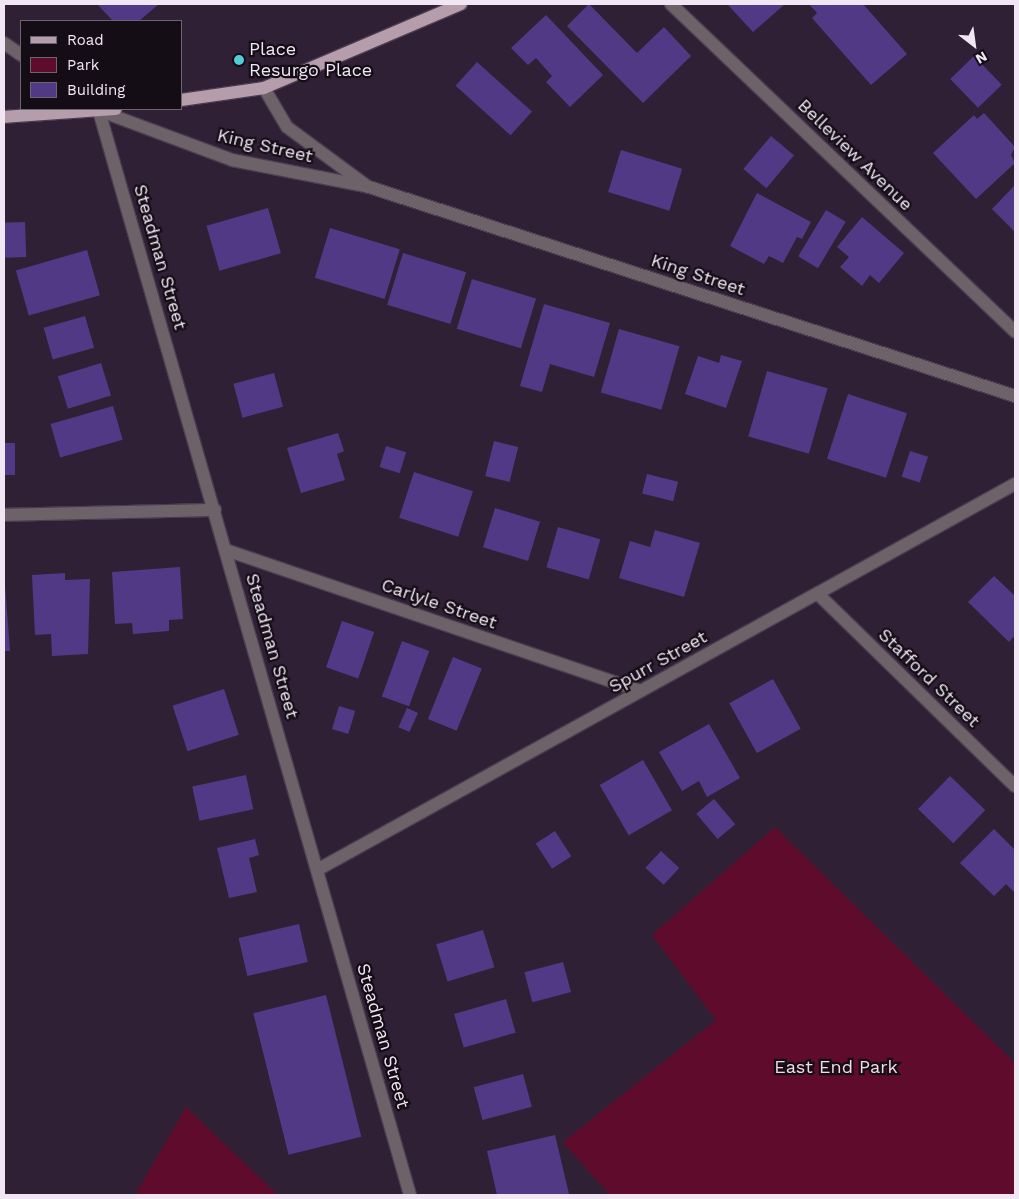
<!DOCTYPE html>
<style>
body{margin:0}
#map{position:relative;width:1019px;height:1199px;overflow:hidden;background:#302035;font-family:"Work Sans",sans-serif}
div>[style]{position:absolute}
.green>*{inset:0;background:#5f0c2c}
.building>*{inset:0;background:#513986;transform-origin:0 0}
.roads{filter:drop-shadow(1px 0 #4b3c50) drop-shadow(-1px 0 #4b3c50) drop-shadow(0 1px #4b3c50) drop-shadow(0 -1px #4b3c50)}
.street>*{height:12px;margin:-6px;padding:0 6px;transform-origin:6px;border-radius:6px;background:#6e6269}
.primary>*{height:12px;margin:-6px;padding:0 6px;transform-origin:6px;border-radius:6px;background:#b69dac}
.dots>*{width:14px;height:14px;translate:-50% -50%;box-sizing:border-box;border:2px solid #140d16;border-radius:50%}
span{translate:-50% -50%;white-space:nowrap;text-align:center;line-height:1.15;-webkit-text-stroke:4.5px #140d16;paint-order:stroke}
.poi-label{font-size:18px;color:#f0e6f4}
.left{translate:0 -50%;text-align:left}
.street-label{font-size:18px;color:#f0e6f4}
.park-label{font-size:18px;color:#f4d9de}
.frame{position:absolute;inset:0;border:5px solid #f0e6f4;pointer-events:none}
.legend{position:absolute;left:20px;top:20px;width:162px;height:90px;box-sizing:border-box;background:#140d16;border:1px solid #6c646f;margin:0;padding:6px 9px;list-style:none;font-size:15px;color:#f0e6f4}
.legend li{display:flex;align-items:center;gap:10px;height:25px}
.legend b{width:25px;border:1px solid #6c646f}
.north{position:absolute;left:949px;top:20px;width:50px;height:50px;-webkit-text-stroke:4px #140d16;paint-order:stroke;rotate:150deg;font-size:14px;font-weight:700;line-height:20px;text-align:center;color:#f0e6f4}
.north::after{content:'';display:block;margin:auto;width:18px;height:22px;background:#f0e6f4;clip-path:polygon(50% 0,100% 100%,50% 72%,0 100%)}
</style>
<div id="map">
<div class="green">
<div style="clip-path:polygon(775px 827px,1015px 1063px,1015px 1195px,610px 1195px,563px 1142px,716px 1020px,652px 935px)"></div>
<div style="clip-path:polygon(186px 1107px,278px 1195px,135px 1195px)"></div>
</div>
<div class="building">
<div style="clip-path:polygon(97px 4px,159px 4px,139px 21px,113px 21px)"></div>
<div style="clip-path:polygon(589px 4px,637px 53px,664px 27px,691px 56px,643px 103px,567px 26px)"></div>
<div style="clip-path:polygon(727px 4px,785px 4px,753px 32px)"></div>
<div style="clip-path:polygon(809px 4px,863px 4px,907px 54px,871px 85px,812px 18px,817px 13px)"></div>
<div style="clip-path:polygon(546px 15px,603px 75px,570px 107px,546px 82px,552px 76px,536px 58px,528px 65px,511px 48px)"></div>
<div style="left:974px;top:56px;width:40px;height:33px;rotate:46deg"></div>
<div style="left:477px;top:62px;width:74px;height:32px;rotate:42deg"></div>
<div style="clip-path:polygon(984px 113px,1015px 147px,1011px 155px,1015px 163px,976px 199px,933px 153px,974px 115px,977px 119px)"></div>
<div style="left:771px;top:136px;width:30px;height:43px;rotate:40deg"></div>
<div style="left:621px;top:150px;width:64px;height:44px;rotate:17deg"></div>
<div style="clip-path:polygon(1015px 185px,1015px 232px,992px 209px)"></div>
<div style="clip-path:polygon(757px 193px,811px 222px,802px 239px,797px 237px,783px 263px,769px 256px,764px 264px,730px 246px)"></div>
<div style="left:268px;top:208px;width:47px;height:64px;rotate:74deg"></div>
<div style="left:826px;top:210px;width:23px;height:54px;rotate:31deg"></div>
<div style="clip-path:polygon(862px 217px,904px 253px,879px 283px,870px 275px,862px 286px,840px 267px,849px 257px,837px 247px)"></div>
<div style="left:25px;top:222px;width:35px;height:21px;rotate:88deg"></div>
<div style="left:330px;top:228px;width:73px;height:52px;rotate:17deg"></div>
<div style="left:87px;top:250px;width:47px;height:74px;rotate:74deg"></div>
<div style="left:403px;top:253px;width:66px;height:54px;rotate:17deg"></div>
<div style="left:472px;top:279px;width:67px;height:52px;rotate:17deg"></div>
<div style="clip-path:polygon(544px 304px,610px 323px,594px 377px,550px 364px,542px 392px,520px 386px)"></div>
<div style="left:85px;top:316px;width:33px;height:43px;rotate:74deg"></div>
<div style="left:619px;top:329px;width:63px;height:66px;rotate:16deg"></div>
<div style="clip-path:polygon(721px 355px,742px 361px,726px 408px,685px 394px,698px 356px,719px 363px)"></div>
<div style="left:101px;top:363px;width:34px;height:45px;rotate:73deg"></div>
<div style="left:767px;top:371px;width:63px;height:68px;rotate:16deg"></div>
<div style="left:274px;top:373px;width:35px;height:42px;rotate:75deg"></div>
<div style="left:848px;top:394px;width:62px;height:68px;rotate:18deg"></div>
<div style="left:113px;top:406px;width:35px;height:65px;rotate:74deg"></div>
<div style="clip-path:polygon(338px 433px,344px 451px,337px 454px,345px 480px,301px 493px,287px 448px)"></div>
<div style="left:494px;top:441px;width:25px;height:36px;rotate:14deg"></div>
<div style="left:4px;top:443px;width:11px;height:32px"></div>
<div style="left:386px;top:446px;width:21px;height:22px;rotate:17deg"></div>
<div style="left:910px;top:451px;width:19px;height:27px;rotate:18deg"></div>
<div style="left:414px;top:472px;width:62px;height:48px;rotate:18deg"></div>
<div style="left:647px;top:474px;width:32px;height:20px;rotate:14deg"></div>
<div style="left:495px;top:508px;width:47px;height:41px;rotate:17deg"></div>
<div style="left:558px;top:527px;width:44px;height:42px;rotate:16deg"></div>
<div style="clip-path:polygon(655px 530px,700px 543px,684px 597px,619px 578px,630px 541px,650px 547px)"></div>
<div style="clip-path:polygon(180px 567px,183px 619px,169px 620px,169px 631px,133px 634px,132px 623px,115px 624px,112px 572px)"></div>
<div style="clip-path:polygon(4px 573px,10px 651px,4px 651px)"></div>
<div style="clip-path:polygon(65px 573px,65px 580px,90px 579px,88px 654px,52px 656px,51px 634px,35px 635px,32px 575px)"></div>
<div style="clip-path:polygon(994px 576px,1015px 596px,1015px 635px,1009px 642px,968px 602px)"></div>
<div style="left:342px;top:621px;width:34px;height:49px;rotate:19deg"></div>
<div style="left:402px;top:641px;width:29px;height:59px;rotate:20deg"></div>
<div style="left:453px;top:657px;width:31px;height:67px;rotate:22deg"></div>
<div style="left:773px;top:679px;width:57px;height:50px;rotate:61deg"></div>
<div style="left:224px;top:689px;width:48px;height:54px;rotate:72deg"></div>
<div style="left:339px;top:706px;width:17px;height:24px;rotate:17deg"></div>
<div style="left:407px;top:708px;width:12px;height:21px;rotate:24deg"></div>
<div style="clip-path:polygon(709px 724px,740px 778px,707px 797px,699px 781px,682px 791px,659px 752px)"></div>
<div style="left:643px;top:760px;width:58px;height:50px;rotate:60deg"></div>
<div style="left:246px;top:775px;width:35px;height:55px;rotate:78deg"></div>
<div style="left:950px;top:776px;width:49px;height:46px;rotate:44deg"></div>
<div style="left:714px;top:799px;width:33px;height:23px;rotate:50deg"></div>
<div style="clip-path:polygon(994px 829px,1015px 850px,1015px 893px,1006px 884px,994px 896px,960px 863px)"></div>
<div style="left:555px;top:831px;width:30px;height:23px;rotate:57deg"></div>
<div style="clip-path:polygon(255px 839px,259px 855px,249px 858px,257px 892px,229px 898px,217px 848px)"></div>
<div style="left:661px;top:851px;width:25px;height:23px;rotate:43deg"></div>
<div style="left:299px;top:924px;width:39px;height:62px;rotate:77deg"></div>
<div style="left:483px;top:930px;width:39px;height:49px;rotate:73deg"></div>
<div style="left:563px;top:962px;width:31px;height:40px;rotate:75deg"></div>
<div style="left:326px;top:995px;width:146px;height:75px;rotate:76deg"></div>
<div style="left:506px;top:999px;width:35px;height:54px;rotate:74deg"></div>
<div style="left:523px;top:1074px;width:34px;height:51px;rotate:75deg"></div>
<div style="clip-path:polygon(555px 1135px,569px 1194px,497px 1195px,487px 1151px)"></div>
</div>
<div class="roads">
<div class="street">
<div style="left:671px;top:4px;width:475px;rotate:43.6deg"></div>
<div style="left:4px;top:43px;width:21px;rotate:35deg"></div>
<div style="left:264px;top:88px;width:45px;rotate:59.5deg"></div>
<div style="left:287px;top:127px;width:99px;rotate:36.4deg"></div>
<div style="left:95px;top:109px;width:146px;rotate:20.4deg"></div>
<div style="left:232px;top:160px;width:140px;rotate:11.1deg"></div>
<div style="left:369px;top:187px;width:679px;rotate:17.93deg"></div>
<div style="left:99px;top:111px;width:1128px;rotate:73.99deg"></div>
<div style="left:4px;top:515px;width:211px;rotate:-1.4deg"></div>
<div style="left:226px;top:550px;width:437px;rotate:18.8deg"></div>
<div style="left:818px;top:594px;width:275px;rotate:44.3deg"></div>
<div style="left:317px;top:870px;width:798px;rotate:-28.94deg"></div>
</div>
<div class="primary">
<div style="left:181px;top:100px;width:84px;rotate:-8.2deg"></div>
<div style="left:264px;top:88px;width:214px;rotate:-23.1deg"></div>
<div style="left:4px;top:117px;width:112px;rotate:-4.1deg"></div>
</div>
</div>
<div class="dots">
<div style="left:239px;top:60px;background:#52ccd6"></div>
</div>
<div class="poi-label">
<span class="left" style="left:249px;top:60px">Place<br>Resurgo Place</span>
</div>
<div class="street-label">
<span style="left:265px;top:146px;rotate:13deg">King Street</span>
<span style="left:855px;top:155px;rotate:44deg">Belleview Avenue</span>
<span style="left:160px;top:257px;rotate:74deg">Steadman Street</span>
<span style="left:698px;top:275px;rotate:18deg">King Street</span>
<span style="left:439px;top:604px;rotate:19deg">Carlyle Street</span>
<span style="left:272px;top:646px;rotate:74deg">Steadman Street</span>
<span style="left:658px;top:662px;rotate:-29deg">Spurr Street</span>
<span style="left:929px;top:678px;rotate:44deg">Stafford Street</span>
<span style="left:383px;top:1036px;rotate:74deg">Steadman Street</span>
</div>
<div class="park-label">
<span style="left:836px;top:1067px">East End Park</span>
</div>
<div class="frame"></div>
<ul class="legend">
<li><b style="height:6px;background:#b69dac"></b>Road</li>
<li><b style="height:14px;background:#5f0c2c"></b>Park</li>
<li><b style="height:14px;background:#513986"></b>Building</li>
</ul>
<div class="north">N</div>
</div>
